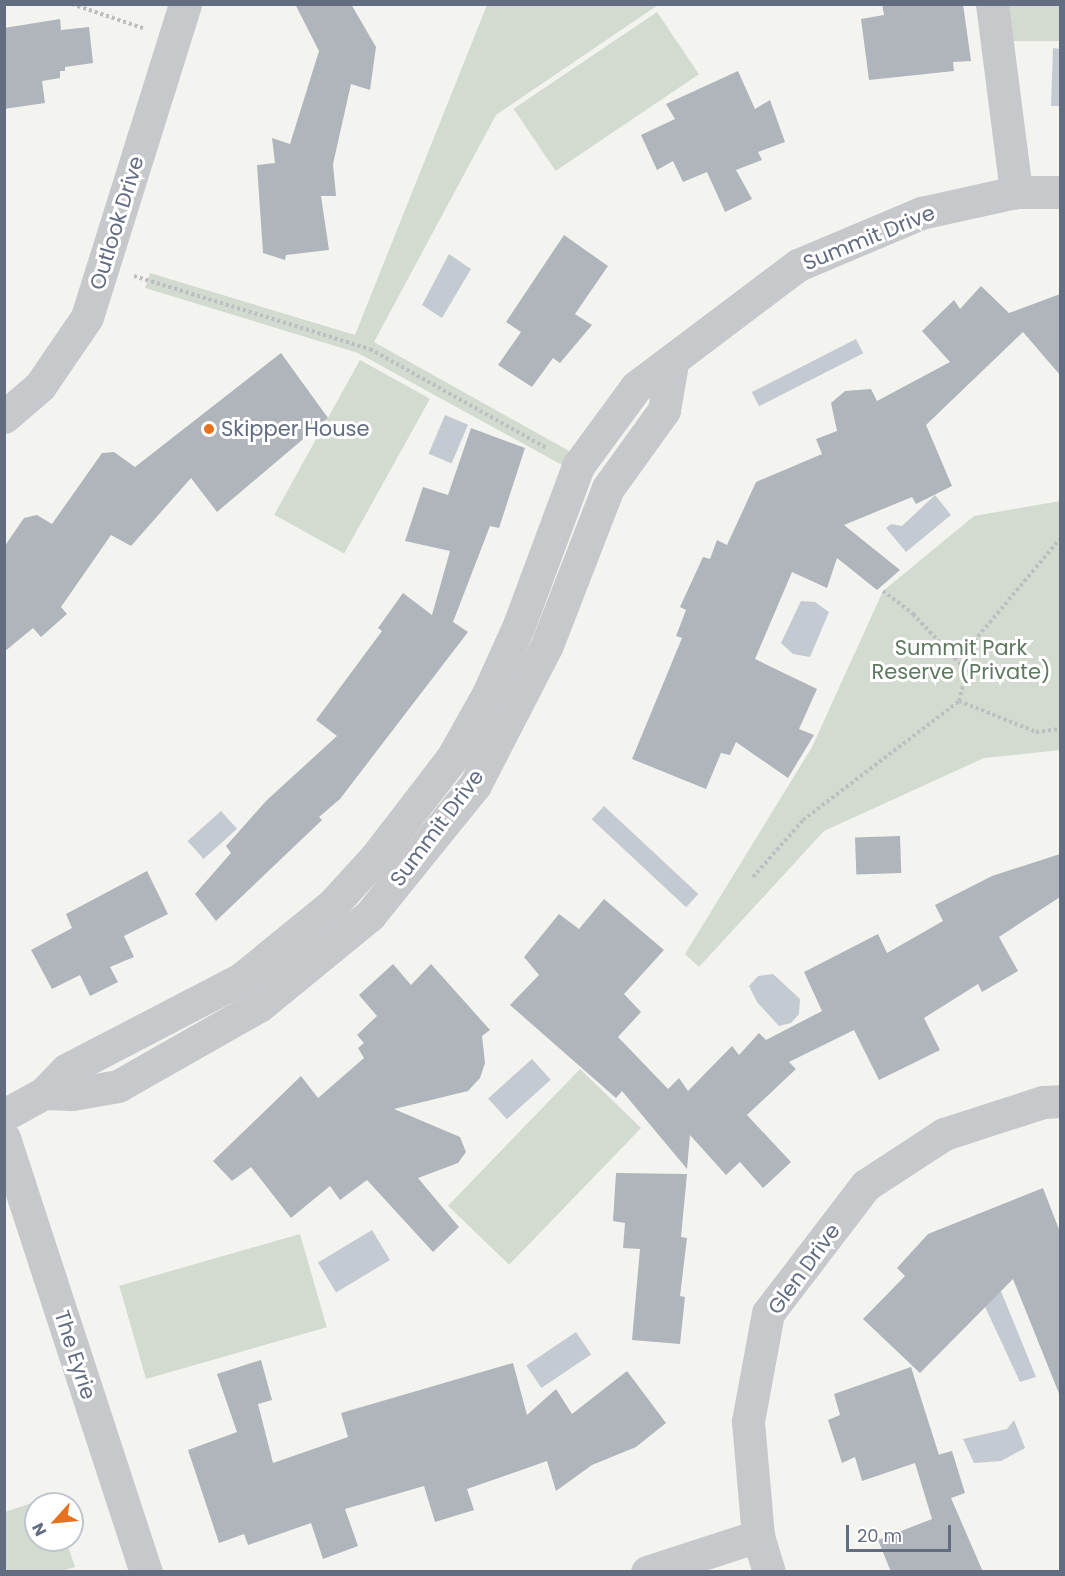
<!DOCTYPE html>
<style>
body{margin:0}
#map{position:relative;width:1065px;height:1576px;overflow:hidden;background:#f3f4ef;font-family:Poppins,sans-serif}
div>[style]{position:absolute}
.green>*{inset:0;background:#d3dbd0;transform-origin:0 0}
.water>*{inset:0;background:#c3cad1;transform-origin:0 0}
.building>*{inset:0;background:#b0b5bb;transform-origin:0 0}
.path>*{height:4px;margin-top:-2px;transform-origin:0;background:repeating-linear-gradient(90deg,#bdbec0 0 3px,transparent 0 6px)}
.minor>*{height:33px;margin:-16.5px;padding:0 16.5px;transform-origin:16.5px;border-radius:16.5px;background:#c6c8cc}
.dots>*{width:16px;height:16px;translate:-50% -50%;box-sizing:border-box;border:3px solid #fff;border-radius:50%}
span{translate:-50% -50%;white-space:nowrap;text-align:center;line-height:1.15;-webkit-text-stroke:6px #fff;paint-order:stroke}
.street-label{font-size:21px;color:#626d81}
.poi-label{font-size:21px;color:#626d81}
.left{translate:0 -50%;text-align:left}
.park-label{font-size:21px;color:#617861}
.frame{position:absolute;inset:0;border:6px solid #626d81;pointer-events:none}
.north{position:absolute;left:24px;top:1492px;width:60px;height:60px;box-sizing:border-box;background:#fff;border:2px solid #c0c5cd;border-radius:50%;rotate:243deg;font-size:16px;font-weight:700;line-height:24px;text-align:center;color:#626d81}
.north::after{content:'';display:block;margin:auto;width:21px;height:27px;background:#e6721d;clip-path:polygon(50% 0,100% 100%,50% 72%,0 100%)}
.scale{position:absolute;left:846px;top:1525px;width:105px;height:27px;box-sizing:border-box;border:3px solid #626d81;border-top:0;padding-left:8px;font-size:18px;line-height:21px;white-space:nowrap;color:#626d81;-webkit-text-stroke:4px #fff;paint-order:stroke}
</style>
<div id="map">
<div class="green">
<div style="clip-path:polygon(487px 5px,658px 5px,496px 115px,374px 342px,571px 452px,562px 465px,358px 353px,145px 288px,150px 273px,355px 335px)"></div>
<div style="left:1006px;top:5px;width:54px;height:36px"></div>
<div style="left:657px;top:12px;width:75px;height:173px;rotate:56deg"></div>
<div style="left:360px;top:360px;width:80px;height:177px;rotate:29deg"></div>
<div style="clip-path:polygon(1060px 501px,1060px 750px,984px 758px,824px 831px,699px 967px,685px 954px,812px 747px,883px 591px,974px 516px)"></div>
<div style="left:580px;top:1069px;width:85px;height:190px;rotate:44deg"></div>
<div style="left:300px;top:1234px;width:97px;height:188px;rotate:74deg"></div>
<div style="clip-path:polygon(52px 1496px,55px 1504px,36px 1504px,36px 1540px,66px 1540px,75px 1567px,62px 1571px,5px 1571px,5px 1512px)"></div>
</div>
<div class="water">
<div style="clip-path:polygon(1053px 48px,1060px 49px,1060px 106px,1051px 106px)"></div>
<div style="clip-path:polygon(449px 254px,471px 269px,442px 318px,422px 305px)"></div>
<div style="left:856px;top:339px;width:16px;height:117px;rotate:63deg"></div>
<div style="left:445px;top:415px;width:25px;height:42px;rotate:23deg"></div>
<div style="clip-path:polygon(935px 495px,951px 515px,906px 552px,886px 528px,891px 524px,902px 526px)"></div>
<div style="clip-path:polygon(801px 601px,815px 602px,829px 612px,810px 657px,793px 654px,781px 643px)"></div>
<div style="left:604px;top:806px;width:129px;height:18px;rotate:43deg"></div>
<div style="left:221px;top:811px;width:24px;height:45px;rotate:48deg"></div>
<div style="clip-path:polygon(773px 974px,800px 999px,799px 1014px,791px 1023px,779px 1026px,757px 1002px,749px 986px,758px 976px)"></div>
<div style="left:532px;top:1059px;width:28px;height:59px;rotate:48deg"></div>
<div style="left:372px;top:1230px;width:35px;height:63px;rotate:59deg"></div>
<div style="clip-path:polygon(994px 1274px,1036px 1377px,1020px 1382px,974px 1283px)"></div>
<div style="left:576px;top:1332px;width:27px;height:60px;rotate:56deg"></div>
<div style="clip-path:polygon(1014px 1420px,1025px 1448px,1001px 1461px,974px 1463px,963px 1439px,1007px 1429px)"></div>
</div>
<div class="building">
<div style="clip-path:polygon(295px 4px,351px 4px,376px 47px,370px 90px,351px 84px,333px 164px,336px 196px,321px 196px,329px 250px,286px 255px,285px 260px,263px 253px,257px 165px,275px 163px,272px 138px,290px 144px,319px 51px)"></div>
<div style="clip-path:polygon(882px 4px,963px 4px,971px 61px,953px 62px,954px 71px,869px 80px,861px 19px,884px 15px)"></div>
<div style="clip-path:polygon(60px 19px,61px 30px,89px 27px,93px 63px,65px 67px,65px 71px,60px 71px,60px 78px,42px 81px,45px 103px,4px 109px,4px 28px)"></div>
<div style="clip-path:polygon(738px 71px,755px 109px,770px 100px,785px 142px,758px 152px,762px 160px,736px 170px,752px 199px,725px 212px,707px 172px,683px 182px,673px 161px,657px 170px,641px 135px,675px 119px,666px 104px)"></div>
<div style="clip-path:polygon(564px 235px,608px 266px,575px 314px,592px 325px,560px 363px,553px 358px,532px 387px,498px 365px,521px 332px,506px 322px)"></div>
<div style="clip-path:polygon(981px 286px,1009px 313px,1060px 294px,1060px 375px,1023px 332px,926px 425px,952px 486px,916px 504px,912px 497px,844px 525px,900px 570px,877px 590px,837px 558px,827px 588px,792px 572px,755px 659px,817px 689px,799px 729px,814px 735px,788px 778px,736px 742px,730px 755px,721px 753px,706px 789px,632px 759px,682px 638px,676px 636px,686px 610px,680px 607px,703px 557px,710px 559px,717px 540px,727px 545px,756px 482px,822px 454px,816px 439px,837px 431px,831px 403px,845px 391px,871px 389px,877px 401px,950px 362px,922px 331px,954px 300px,960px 309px)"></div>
<div style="clip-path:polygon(281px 353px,328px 418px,217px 512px,191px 478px,131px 546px,111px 535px,61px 607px,67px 614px,41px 637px,33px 628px,4px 652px,4px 547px,24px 518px,37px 515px,52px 524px,102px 453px,114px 452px,135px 467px)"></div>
<div style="clip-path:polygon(471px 428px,525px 448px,499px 528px,490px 526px,453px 622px,468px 632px,340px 799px,319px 817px,322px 820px,216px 921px,195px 894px,231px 853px,226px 846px,267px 800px,337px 736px,316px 720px,382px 631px,378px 628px,403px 593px,432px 615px,450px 551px,405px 541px,423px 487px,448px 495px)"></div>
<div style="left:900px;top:836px;width:37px;height:45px;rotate:88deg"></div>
<div style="clip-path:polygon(1060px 854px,1060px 897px,999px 937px,1018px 971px,982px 992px,978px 984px,924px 1018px,940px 1050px,879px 1080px,854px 1030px,789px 1062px,796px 1069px,747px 1115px,791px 1162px,763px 1188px,740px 1162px,726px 1175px,690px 1135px,687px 1169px,622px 1091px,616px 1098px,510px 1005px,539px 975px,524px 957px,559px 914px,579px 929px,604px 899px,664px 950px,624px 994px,641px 1012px,618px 1037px,668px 1089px,679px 1078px,688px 1091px,732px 1046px,739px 1055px,759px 1033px,766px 1040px,822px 1011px,804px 972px,878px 934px,887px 953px,943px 921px,935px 905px,992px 876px)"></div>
<div style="clip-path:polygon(147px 871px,168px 914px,124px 936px,134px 957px,110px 967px,118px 982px,90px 996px,80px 975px,52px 989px,31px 950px,72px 928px,66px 914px)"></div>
<div style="clip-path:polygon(393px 964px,411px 985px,431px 964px,490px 1030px,482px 1036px,485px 1063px,480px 1078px,468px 1091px,394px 1109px,460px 1137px,466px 1152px,458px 1163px,418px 1178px,459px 1227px,433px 1252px,367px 1180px,340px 1200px,330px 1186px,291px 1218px,251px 1167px,232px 1181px,213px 1161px,301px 1076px,318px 1098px,364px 1058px,358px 1048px,364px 1043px,357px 1035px,377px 1016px,359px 995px)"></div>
<div style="clip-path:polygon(616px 1173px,687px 1174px,681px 1237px,687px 1238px,680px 1296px,685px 1297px,680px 1344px,632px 1340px,640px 1249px,623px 1248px,625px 1223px,613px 1221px)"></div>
<div style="clip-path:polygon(1043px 1188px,1060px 1232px,1060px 1396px,1013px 1279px,920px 1373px,863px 1319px,905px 1276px,897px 1268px,928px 1234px)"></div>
<div style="clip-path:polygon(261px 1360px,272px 1400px,258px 1404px,273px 1463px,348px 1437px,341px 1413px,513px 1363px,527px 1415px,556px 1389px,572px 1414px,627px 1371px,666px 1423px,636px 1447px,592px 1465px,556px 1491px,547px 1461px,467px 1489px,474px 1510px,435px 1522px,424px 1486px,345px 1509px,358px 1546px,323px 1559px,311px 1523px,248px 1545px,244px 1534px,219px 1543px,188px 1450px,237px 1432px,217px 1374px)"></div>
<div style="clip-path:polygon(911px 1367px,939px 1455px,934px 1456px,952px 1451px,965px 1493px,951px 1498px,983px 1572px,891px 1572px,878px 1540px,932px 1519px,915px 1463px,862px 1481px,855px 1457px,842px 1463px,828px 1420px,840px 1415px,834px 1394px)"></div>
</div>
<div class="path">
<div style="left:72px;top:4px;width:75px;rotate:18.7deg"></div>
<div style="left:134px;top:276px;width:247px;rotate:17.2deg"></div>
<div style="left:370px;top:349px;width:204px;rotate:29.3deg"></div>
<div style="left:883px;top:591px;width:38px;rotate:37deg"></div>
<div style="left:913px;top:614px;width:79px;rotate:46.5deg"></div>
<div style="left:959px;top:701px;width:62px;rotate:-76deg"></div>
<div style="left:974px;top:641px;width:133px;rotate:-49.9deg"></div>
<div style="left:753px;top:877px;width:76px;rotate:-48.7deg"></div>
<div style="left:803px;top:820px;width:196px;rotate:-37.3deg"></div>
<div style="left:959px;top:701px;width:83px;rotate:21.9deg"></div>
<div style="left:1036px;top:732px;width:24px;rotate:-7deg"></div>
</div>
<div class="minor">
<div style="left:992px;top:4px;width:190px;rotate:82.7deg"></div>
<div style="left:4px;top:417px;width:48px;rotate:-40.7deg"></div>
<div style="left:40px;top:386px;width:83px;rotate:-55.7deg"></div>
<div style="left:87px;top:317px;width:328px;rotate:-72.6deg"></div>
<div style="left:44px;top:1093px;width:28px;rotate:2deg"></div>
<div style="left:72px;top:1094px;width:47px;rotate:-9.9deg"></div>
<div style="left:118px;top:1086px;width:162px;rotate:-29.6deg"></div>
<div style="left:259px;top:1006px;width:144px;rotate:-39.3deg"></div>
<div style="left:370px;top:915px;width:167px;rotate:-51.1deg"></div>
<div style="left:475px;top:785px;width:157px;rotate:-62.8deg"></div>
<div style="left:547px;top:645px;width:168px;rotate:-68.8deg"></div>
<div style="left:608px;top:488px;width:96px;rotate:-54.3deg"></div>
<div style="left:664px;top:410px;width:48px;rotate:-80.3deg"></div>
<div style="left:4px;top:1115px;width:46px;rotate:-28.8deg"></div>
<div style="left:44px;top:1093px;width:32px;rotate:-46deg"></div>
<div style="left:66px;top:1070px;width:197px;rotate:-27.5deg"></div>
<div style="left:241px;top:979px;width:119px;rotate:-39.2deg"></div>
<div style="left:333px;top:904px;width:62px;rotate:-47.6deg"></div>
<div style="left:375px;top:858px;width:126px;rotate:-52.4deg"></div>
<div style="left:452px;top:758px;width:73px;rotate:-60.6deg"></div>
<div style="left:488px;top:694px;width:76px;rotate:-65.8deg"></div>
<div style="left:519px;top:625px;width:170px;rotate:-69.6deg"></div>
<div style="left:578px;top:466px;width:98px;rotate:-53.7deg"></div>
<div style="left:636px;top:387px;width:203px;rotate:-37deg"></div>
<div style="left:798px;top:265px;width:134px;rotate:-22.9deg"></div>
<div style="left:921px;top:213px;width:97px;rotate:-12.5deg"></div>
<div style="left:1016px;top:192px;width:44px"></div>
<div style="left:4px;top:1138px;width:457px;rotate:71.9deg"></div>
<div style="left:647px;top:1572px;width:117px;rotate:-18deg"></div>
<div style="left:769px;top:1572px;width:38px;rotate:-107deg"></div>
<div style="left:758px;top:1536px;width:115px;rotate:-95deg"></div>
<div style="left:748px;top:1421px;width:110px;rotate:-79.5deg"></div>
<div style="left:768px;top:1313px;width:161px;rotate:-52.6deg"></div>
<div style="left:866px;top:1185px;width:93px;rotate:-33.2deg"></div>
<div style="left:944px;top:1134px;width:104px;rotate:-17.9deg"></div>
<div style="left:1043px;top:1102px;width:17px;rotate:-3deg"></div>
</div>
<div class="dots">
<div style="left:209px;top:429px;background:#e6721d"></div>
</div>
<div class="street-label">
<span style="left:117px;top:223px;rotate:-73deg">Outlook Drive</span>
<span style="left:869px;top:238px;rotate:-22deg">Summit Drive</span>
<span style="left:437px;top:828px;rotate:-53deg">Summit Drive</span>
<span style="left:804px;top:1269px;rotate:-54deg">Glen Drive</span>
<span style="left:75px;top:1355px;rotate:72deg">The Eyrie</span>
</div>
<div class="poi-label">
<span class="left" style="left:221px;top:429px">Skipper House</span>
</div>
<div class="park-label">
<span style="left:961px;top:660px">Summit Park<br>Reserve (Private)</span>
</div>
<div class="frame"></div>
<div class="north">N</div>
<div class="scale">20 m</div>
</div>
